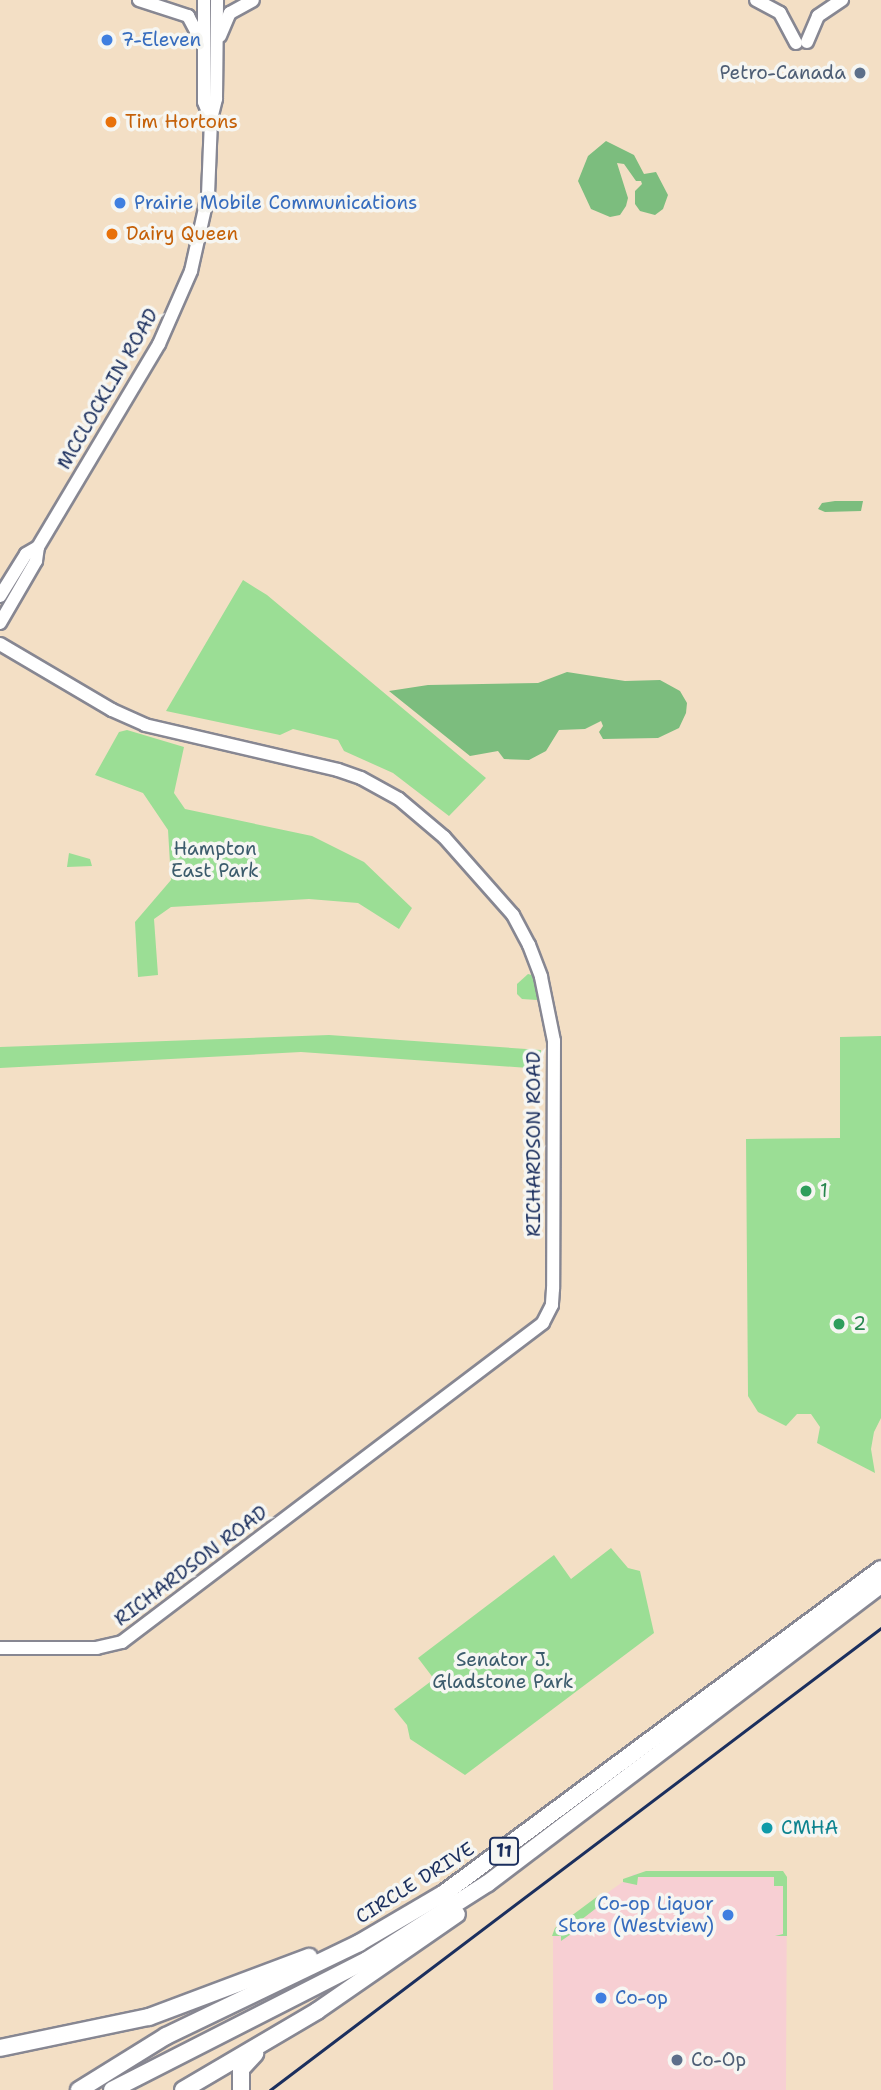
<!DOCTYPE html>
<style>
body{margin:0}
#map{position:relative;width:881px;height:2090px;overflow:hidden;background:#f3dfc5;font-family:"Shantell Sans",sans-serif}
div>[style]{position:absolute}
.built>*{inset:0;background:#f7cfd3}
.green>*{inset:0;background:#9bde95}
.forest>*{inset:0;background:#7cbd7e}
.roads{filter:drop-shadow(2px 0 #878792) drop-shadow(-2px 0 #878792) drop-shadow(0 2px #878792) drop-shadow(0 -2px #878792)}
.secondary>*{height:12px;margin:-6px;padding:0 6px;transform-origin:6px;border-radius:6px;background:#fff}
.highway>*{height:16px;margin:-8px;padding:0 8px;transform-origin:8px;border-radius:8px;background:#fff}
.rail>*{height:2.5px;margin:-1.25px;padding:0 1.25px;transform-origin:1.25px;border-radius:1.25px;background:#1b2f5e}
.dots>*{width:19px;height:19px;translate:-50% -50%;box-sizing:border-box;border:4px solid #f6f6f2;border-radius:50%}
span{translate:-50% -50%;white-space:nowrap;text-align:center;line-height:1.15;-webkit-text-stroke:7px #f6f6f2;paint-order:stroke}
.shield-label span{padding:2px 5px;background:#f6f6f2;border:2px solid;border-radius:5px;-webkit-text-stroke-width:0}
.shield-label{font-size:18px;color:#1b2f5e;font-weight:700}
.shop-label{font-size:19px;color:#366cbe}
.left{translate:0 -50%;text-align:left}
.right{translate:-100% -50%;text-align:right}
.service-label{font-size:19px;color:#4e5e75}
.food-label{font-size:19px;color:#c56008}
.street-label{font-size:19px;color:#1b2f5e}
.park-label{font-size:19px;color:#3b5b6c}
.leisure-label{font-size:19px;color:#27864d}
.culture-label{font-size:19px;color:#0d838f}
</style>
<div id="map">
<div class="built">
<div style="clip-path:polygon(781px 1872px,787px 1878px,786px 2090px,553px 2090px,553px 1934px,559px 1927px,634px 1874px)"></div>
</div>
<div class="green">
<div style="clip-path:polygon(243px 580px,267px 595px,486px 778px,449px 816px,393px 773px,344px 751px,338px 740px,293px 729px,280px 735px,166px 711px)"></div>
<div style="clip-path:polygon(127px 730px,184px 747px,174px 793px,185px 809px,312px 836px,364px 862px,412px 908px,399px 929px,358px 903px,309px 899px,171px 907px,154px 919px,158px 975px,138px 977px,135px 922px,171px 880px,168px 830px,143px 793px,95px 775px,119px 732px)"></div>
<div style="clip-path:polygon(69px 853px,90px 859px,92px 866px,67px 867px)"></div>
<div style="clip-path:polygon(528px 974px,532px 975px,539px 997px,537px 1000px,522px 999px,517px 994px,517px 984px)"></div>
<div style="clip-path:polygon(329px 1035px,541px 1050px,542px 1069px,301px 1052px,0 1068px,0 1047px)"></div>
<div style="clip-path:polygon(881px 1036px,881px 1418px,874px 1432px,871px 1449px,875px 1473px,817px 1443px,820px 1427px,811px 1414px,797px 1414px,786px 1426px,758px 1412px,748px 1396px,746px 1139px,840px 1138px,840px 1037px)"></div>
<div style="clip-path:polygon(611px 1548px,628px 1568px,640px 1571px,654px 1633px,465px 1775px,410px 1739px,407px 1725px,394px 1709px,434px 1679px,418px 1658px,554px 1555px,571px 1579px)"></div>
<div style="clip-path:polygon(646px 1871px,783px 1871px,787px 1877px,787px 1936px,775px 1936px,783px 1934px,783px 1886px,774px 1886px,774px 1877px,638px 1877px,637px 1885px,623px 1882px,623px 1879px)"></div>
<div style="clip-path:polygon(602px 1893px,608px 1894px,608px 1899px,572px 1927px,574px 1932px,561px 1941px,561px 1936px,552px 1936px,555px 1928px)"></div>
</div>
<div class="forest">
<div style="clip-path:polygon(606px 141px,634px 155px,644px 174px,656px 172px,668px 195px,663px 209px,655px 215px,640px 211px,635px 204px,635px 191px,642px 184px,641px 181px,636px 181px,624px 164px,617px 163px,628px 198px,626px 206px,620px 215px,610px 217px,591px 209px,578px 181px,588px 156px)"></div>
<div style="clip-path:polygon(835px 501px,863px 501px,861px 511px,825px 512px,818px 509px,822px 503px)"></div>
<div style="clip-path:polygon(567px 672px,625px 681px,660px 680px,680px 691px,687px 703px,686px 713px,679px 728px,658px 738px,603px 739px,599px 732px,603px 726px,601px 721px,585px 729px,559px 730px,546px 751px,529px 760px,504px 759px,498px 751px,470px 756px,389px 691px,428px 685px,538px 683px)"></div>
</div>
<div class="roads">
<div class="secondary">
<div style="left:139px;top:0;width:52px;rotate:18.1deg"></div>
<div style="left:188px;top:16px;width:26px;rotate:62deg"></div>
<div style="left:204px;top:0;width:102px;rotate:90deg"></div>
<div style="left:204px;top:102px;width:18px;rotate:68deg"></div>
<div style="left:756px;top:0;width:27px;rotate:28deg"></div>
<div style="left:780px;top:13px;width:34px;rotate:62deg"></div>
<div style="left:220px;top:36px;width:25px;rotate:-67deg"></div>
<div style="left:230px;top:13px;width:26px;rotate:-29deg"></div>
<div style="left:807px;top:42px;width:28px;rotate:-67deg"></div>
<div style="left:818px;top:16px;width:29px;rotate:-34deg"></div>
<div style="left:0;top:596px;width:49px;rotate:-58.2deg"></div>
<div style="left:26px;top:554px;width:14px;rotate:-30deg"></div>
<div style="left:0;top:623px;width:72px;rotate:-59.9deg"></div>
<div style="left:36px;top:561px;width:14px;rotate:-82deg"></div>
<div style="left:38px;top:547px;width:236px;rotate:-59.2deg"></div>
<div style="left:159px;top:344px;width:80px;rotate:-66.3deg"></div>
<div style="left:191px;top:271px;width:78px;rotate:-77.4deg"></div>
<div style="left:208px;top:195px;width:76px;rotate:-87.7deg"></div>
<div style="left:211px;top:119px;width:21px;rotate:-76deg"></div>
<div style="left:216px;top:99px;width:99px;rotate:-89.4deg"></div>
<div style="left:0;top:644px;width:130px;rotate:30.5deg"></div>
<div style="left:112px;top:710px;width:36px;rotate:24deg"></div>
<div style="left:145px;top:725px;width:198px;rotate:13.1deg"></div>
<div style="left:338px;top:770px;width:24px;rotate:19deg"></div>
<div style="left:361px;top:778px;width:43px;rotate:28.9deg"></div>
<div style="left:399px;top:799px;width:59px;rotate:40.2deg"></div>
<div style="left:444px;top:837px;width:104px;rotate:48.5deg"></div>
<div style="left:513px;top:915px;width:34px;rotate:62deg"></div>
<div style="left:529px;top:945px;width:34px;rotate:69deg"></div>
<div style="left:541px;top:977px;width:65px;rotate:78.5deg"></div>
<div style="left:554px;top:1041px;width:248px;rotate:90.2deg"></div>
<div style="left:553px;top:1289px;width:16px;rotate:94deg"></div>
<div style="left:552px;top:1305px;width:20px;rotate:117deg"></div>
<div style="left:543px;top:1323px;width:528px;rotate:142.85deg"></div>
<div style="left:122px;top:1642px;width:26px;rotate:167deg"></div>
<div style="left:97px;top:1648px;width:97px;rotate:180deg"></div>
</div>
<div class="highway">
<div style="left:0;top:2048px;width:152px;rotate:-11.8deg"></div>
<div style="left:149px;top:2017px;width:171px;rotate:-20.6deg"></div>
<div style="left:79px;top:2090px;width:102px;rotate:-31.8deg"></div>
<div style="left:166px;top:2036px;width:214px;rotate:-25.7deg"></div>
<div style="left:359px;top:1943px;width:97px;rotate:-30.3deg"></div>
<div style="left:443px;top:1894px;width:545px;rotate:-36.58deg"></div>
<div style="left:112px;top:2090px;width:286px;rotate:-27deg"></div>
<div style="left:367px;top:1960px;width:143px;rotate:-32.5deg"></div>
<div style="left:488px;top:1883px;width:493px;rotate:-37.2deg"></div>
<div style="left:183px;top:2090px;width:156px;rotate:-30.5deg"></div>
<div style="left:317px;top:2011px;width:170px;rotate:-34.7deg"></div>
<div style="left:241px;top:2090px;width:21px;rotate:-90deg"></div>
<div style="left:241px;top:2069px;width:21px;rotate:-47deg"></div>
</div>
</div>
<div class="rail">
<div style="left:270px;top:2090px;width:766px;rotate:-37.09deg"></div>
</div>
<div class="dots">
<div style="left:107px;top:40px;background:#3f7fe0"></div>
<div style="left:860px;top:73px;background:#5c6f8a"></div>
<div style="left:111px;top:122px;background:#e8710a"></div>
<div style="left:120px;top:203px;background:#3f7fe0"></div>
<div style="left:112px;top:234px;background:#e8710a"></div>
<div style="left:806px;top:1191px;background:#2e9e5b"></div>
<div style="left:839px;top:1324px;background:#2e9e5b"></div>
<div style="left:767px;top:1828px;background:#0f9aa8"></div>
<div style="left:728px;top:1915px;background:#3f7fe0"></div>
<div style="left:601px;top:1998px;background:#3f7fe0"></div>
<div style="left:677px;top:2060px;background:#5c6f8a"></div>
</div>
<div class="shield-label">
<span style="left:504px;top:1851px">11</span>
</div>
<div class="shop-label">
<span class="left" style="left:121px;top:40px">7-Eleven</span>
<span class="left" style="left:134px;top:203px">Prairie Mobile Communications</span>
<span class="right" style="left:714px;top:1915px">Co-op Liquor<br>Store (Westview)</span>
<span class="left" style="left:615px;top:1998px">Co-op</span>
</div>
<div class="service-label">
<span class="right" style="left:846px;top:73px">Petro-Canada</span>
<span class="left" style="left:691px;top:2060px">Co-Op</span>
</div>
<div class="food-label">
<span class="left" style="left:125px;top:122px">Tim Hortons</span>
<span class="left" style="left:126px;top:234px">Dairy Queen</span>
</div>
<div class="street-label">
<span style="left:108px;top:389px;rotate:-60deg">MCCLOCKLIN ROAD</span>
<span style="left:534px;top:1144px;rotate:-90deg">RICHARDSON ROAD</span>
<span style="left:191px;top:1566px;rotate:-37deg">RICHARDSON ROAD</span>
<span style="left:415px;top:1883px;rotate:-32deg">CIRCLE DRIVE</span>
</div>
<div class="park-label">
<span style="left:215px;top:860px">Hampton<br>East Park</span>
<span style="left:503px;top:1671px">Senator J.<br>Gladstone Park</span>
</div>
<div class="leisure-label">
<span class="left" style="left:820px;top:1191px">1</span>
<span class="left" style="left:853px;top:1324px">2</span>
</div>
<div class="culture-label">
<span class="left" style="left:781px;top:1828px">CMHA</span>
</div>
</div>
